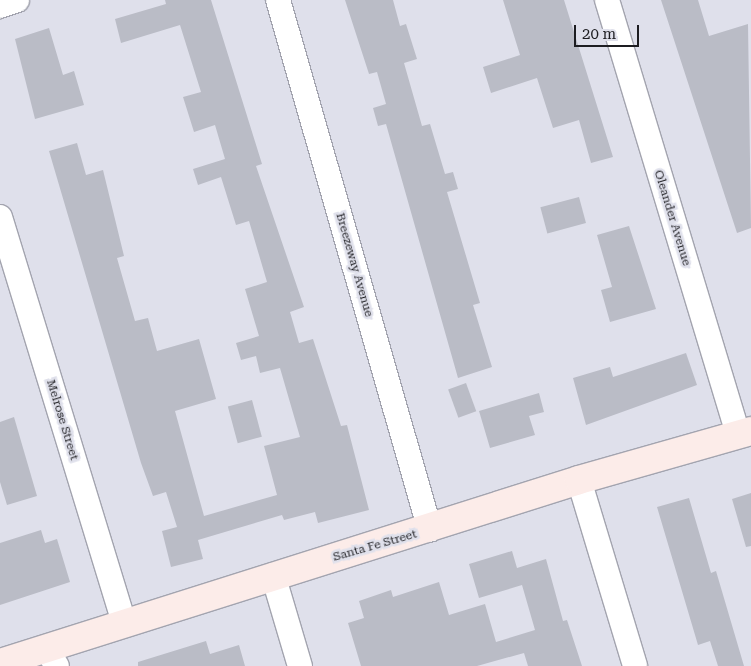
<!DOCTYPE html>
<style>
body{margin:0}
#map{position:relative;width:751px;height:666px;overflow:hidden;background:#dfe0eb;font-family:"Roboto Serif",serif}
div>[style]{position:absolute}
.building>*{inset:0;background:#babcc6;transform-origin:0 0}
.roads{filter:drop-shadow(1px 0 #a3a4af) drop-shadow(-1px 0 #a3a4af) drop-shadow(0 1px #a3a4af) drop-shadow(0 -1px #a3a4af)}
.minor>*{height:24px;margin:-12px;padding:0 12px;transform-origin:12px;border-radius:12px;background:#fff}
.secondary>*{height:28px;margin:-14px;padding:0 14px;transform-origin:14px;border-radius:14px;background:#fcece9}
span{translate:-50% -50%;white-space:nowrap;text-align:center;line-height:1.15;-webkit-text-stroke:5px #dfe0eb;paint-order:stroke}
.street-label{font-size:12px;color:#1d1d21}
.scale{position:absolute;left:574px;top:25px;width:65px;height:22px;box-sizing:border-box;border:2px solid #1d1d21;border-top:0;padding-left:6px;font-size:15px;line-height:18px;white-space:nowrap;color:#1d1d21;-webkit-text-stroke:4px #dfe0eb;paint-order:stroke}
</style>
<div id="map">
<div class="building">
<div style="clip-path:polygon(165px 0,211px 0,262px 164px,256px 166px,304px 307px,290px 312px,299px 343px,313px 339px,341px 426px,347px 425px,369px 510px,318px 523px,315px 512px,284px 520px,282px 515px,198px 540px,203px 559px,171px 567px,162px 531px,177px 527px,166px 492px,153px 496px,141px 463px,49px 151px,77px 143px,86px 175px,103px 170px,124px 256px,117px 258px,135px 321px,148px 318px,157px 351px,199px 339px,216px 399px,175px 411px,204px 516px,277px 495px,264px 446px,300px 437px,280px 368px,260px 373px,256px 356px,241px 360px,236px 343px,259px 336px,245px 289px,267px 282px,249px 221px,236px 225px,221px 177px,198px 185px,193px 169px,225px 159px,215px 125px,194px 132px,183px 97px,201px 92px,180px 25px,121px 43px,115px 19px,166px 4px)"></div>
<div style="clip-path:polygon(345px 0,393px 0,400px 26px,406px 24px,417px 59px,404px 63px,422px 126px,430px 124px,445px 174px,453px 172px,458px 189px,447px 192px,480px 303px,473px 305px,492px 367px,458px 378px,386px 124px,378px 126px,373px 108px,386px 104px,377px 72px,369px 74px)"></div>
<div style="clip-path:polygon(503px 0,564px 0,613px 157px,591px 163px,579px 120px,553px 128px,537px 78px,491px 93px,483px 67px,520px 55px)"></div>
<div style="clip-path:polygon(661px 0,698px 0,709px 36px,748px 24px,751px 228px,737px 233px)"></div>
<div style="clip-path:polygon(49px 28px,63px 75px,74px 71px,84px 105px,35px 119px,15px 39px)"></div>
<div style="left:579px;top:197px;width:27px;height:40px;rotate:75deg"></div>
<div style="clip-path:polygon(629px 226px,656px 309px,610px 322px,601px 290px,612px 287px,597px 235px)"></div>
<div style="clip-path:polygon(686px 353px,697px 385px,586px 425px,573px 378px,610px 367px,613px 377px)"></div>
<div style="left:466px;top:383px;width:30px;height:19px;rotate:70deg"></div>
<div style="clip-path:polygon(539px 393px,544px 412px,529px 416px,535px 435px,490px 448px,479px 411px)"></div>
<div style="left:252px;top:400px;width:38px;height:25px;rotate:75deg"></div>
<div style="clip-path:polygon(14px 417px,37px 496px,7px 505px,0 482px,0 422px)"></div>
<div style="clip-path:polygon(751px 493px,751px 546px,746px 547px,732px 499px)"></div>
<div style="clip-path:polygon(689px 498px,711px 573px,716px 571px,744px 666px,718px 666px,710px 641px,698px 645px,657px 507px)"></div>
<div style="clip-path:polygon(41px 530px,45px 543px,57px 539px,70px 582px,0 605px,0 543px)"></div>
<div style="clip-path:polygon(512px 551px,517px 568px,546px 559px,563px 621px,567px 620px,582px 666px,528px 666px,524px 653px,477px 666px,361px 666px,348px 623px,364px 618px,359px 601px,391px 590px,393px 597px,439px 582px,449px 615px,485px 604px,496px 642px,535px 630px,522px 585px,479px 598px,469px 564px)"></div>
<div style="clip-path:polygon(206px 641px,210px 654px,239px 645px,245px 666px,138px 666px,138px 662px)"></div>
</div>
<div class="roads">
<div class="minor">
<div style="left:278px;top:0;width:551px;rotate:74deg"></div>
<div style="left:607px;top:0;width:454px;rotate:73.2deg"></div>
<div style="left:0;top:6px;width:18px;rotate:-19deg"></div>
<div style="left:0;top:217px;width:425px;rotate:73deg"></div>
<div style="left:579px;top:480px;width:194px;rotate:73.2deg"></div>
<div style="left:273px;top:575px;width:95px;rotate:73.5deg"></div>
<div style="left:46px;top:648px;width:21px;rotate:59deg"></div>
</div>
<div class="secondary">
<div style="left:0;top:663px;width:607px;rotate:-17.54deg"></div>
<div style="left:579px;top:480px;width:179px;rotate:-15.9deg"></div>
</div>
</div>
<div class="street-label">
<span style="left:672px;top:218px;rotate:73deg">Oleander Avenue</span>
<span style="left:354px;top:265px;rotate:74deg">Breezeway Avenue</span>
<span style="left:62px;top:420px;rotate:73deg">Melrose Street</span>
<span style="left:375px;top:546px;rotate:-16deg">Santa Fe Street</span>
</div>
<div class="scale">20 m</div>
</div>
